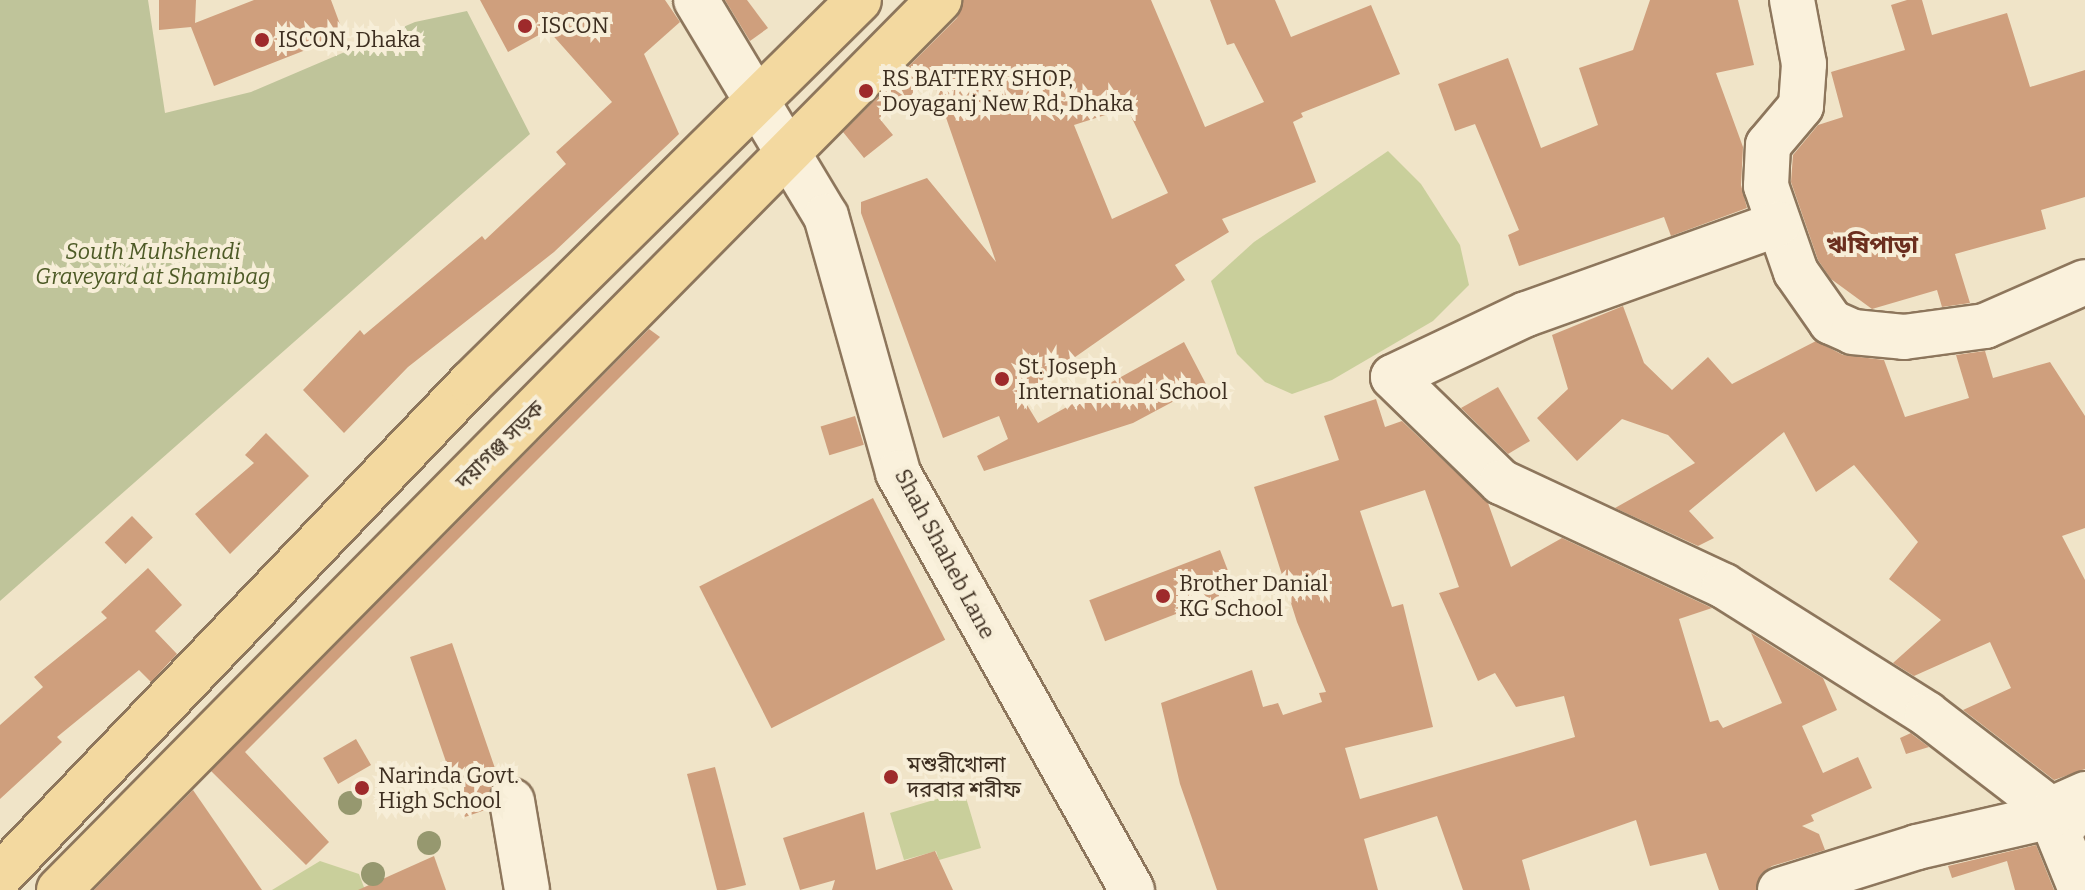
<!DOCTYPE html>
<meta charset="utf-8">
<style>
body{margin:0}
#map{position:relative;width:2085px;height:890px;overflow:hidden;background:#f0e4c8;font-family:Bitter,"Noto Sans Bengali",serif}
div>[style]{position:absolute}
.green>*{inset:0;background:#c9cf9b}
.cemetery>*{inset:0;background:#bfc49a}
.building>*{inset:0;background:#cf9f7d;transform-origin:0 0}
.roads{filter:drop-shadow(2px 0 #8d765c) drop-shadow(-2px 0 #8d765c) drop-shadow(0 2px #8d765c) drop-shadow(0 -2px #8d765c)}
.minor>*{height:44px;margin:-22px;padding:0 22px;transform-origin:22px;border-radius:22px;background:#faf1dc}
.major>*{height:44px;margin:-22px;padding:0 22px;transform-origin:22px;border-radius:22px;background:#f3d9a0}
.trees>*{width:24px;height:24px;margin:-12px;border-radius:50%;background:#96986f}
.dots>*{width:22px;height:22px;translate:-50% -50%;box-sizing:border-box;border:4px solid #f7eed8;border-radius:50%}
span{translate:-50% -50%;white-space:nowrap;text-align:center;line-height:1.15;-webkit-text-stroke:8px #f7eed8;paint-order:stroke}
.poi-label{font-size:22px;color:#3d2e20}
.left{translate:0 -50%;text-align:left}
.park-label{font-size:22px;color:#4d5a26;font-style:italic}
.street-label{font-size:22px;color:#3d2e20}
.neighbourhood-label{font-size:24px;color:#6b2e1e;font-weight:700}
</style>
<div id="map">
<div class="green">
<div style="clip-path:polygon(1388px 151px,1421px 184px,1460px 245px,1469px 285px,1433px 321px,1332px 380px,1292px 394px,1265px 382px,1237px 354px,1211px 281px,1254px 242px)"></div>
<div style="clip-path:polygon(964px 791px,981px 848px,939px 860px,936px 851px,904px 860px,890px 813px)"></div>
<div style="clip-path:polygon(320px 861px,359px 874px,365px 890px,272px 890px)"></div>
</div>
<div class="cemetery">
<div style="clip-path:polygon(0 0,148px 0,165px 113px,251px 92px,415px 22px,467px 11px,530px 134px,0 601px)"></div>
</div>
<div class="building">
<div style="clip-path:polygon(159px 0,196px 0,195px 23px,254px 0,331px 0,344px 35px,214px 86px,191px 27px,159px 30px)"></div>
<div style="clip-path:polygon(480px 0,665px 0,680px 22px,644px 54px,679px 134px,554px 252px,408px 367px,344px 433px,303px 390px,360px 330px,364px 335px,482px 236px,485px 240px,566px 164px,556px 152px,612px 102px,548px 30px,508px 52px)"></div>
<div style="clip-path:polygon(725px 0,747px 0,768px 28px,750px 41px)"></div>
<div style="clip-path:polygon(evenodd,963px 0,1151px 0,1205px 127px,1264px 102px,1234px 43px,1227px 45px,1210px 0,1275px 0,1291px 37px,1371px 5px,1400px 74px,1301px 113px,1303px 117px,1293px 122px,1316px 182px,1222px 219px,1229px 232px,1175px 265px,1185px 280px,1021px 395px,1038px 423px,1184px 342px,1206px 384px,1133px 423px,984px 471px,977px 456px,1008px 439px,999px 416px,943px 438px,861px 213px,861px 202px,927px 178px,996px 262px,933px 80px,879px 118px,893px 135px,864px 158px,843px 132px,957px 18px,963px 0,1127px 108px,1168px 193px,1112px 219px,1074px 125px,1127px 108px)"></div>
<div style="clip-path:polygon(1650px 0,1738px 0,1754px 65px,1716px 73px,1743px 147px,1741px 185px,1747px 208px,1671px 236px,1664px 217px,1519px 266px,1508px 235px,1519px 230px,1475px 124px,1455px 131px,1438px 84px,1508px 58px,1541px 148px,1598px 125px,1579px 68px,1633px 50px)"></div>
<div style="clip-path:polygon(1907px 0,1922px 0,1932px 35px,2007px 13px,2030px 87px,2085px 70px,2085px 197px,2041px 210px,2046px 229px,1955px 254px,1970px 303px,1942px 307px,1937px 290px,1872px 309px,1831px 279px,1818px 260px,1791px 182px,1793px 155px,1818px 125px,1843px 117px,1831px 72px,1905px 50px,1891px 5px)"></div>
<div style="clip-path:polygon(1623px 306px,1644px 363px,1672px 390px,1708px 357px,1732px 384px,1816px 341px,1843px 355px,1884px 360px,1905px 417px,1969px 398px,1956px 355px,1985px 351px,1993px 378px,2050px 362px,2085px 416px,2085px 528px,2062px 536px,2085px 580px,2085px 769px,2054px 780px,1963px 710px,2011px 688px,1990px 642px,1914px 676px,1893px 663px,1941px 620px,1889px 579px,1918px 542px,1854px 465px,1816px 492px,1784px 432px,1689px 511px,1714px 538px,1698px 546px,1615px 508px,1695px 463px,1668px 435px,1622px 419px,1577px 461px,1537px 418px,1568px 389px,1552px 335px)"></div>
<div style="clip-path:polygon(649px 329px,660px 337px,245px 752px,329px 842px,306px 865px,211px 771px)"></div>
<div style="clip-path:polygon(1498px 387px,1530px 441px,1508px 454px,1461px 408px)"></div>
<div style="clip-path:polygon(evenodd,1376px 399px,1385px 427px,1402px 421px,1488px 503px,1511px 567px,1562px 538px,1712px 608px,1679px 619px,1710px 722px,1718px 720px,1723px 728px,1782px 703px,1751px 633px,1823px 678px,1837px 710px,1802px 726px,1823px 773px,1858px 757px,1872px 788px,1811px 815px,1814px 821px,1802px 826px,1819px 834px,1825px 850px,1772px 866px,1761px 874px,1756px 890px,1719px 890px,1706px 853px,1650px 866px,1636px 820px,1522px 860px,1530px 890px,1463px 890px,1437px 816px,1364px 839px,1378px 890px,1217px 890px,1180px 784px,1161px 703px,1252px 670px,1263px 707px,1278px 703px,1283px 715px,1322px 702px,1319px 693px,1326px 692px,1297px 622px,1254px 487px,1339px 460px,1324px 416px,1376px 399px,1425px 490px,1459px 587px,1439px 593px,1478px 681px,1495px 673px,1516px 707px,1564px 696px,1575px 737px,1360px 799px,1345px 748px,1433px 727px,1403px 604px,1392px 607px,1360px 511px,1425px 490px)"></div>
<div style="left:855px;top:416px;width:30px;height:36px;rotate:73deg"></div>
<div style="clip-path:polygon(266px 433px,309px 476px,230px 554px,195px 514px,254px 463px,245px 455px)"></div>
<div style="left:873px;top:498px;width:159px;height:195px;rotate:63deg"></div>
<div style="left:132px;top:516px;width:30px;height:38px;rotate:46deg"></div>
<div style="left:1220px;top:550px;width:44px;height:140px;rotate:69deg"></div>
<div style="clip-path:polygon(148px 568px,182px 605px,155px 631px,177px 654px,151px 682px,139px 670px,57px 737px,62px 742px,0 799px,0 725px,43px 687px,34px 677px,107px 618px,101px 612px)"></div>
<div style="clip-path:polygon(452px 643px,499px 780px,489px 792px,488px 809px,465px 817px,410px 657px)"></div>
<div style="clip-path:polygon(1911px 733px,1913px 735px,1929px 747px,1906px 754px,1900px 738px)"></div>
<div style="left:356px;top:739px;width:30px;height:38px;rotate:60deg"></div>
<div style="clip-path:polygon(715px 767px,746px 885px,725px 890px,717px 890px,687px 774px)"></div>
<div style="clip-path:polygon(193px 790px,262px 890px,94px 890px)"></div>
<div style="clip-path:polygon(864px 812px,876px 870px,935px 851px,953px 890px,832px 890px,835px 880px,800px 890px,783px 838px)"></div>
<div style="clip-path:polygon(2036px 845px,2054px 890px,2015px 890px,2007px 861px,1952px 878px,1948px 866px)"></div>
<div style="clip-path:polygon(434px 856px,446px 890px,358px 890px)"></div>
</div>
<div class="roads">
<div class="minor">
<div style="left:696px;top:0;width:252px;rotate:59deg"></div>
<div style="left:826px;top:216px;width:267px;rotate:74.3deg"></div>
<div style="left:898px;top:473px;width:478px;rotate:60.7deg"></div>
<div style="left:1792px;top:0;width:65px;rotate:79.4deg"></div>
<div style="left:1804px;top:64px;width:42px;rotate:94.1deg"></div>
<div style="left:1801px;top:106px;width:51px;rotate:130.2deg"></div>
<div style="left:1768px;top:145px;width:41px;rotate:92.8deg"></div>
<div style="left:1766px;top:186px;width:91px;rotate:70.8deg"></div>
<div style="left:1796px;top:272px;width:61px;rotate:55deg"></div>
<div style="left:1831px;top:322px;width:24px;rotate:24deg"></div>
<div style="left:1853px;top:332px;width:51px;rotate:5.6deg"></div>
<div style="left:1904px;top:337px;width:82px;rotate:-7.7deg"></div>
<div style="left:1985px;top:326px;width:109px;rotate:-23.7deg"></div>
<div style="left:1778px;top:224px;width:268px;rotate:160.3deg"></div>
<div style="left:1526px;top:314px;width:147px;rotate:154.7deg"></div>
<div style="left:1393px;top:377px;width:151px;rotate:44.2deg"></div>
<div style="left:1501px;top:482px;width:246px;rotate:25deg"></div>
<div style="left:1724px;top:586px;width:240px;rotate:32.2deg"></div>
<div style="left:1927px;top:714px;width:177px;rotate:37.6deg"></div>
<div style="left:512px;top:801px;width:90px;rotate:80.4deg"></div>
<div style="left:1780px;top:890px;width:144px;rotate:-17.4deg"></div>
<div style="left:1917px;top:847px;width:138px;rotate:-13deg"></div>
<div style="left:2081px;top:890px;width:80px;rotate:-112.1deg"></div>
<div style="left:2051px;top:816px;width:10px;rotate:-61deg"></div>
<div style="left:2056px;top:807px;width:32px;rotate:-24deg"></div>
</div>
<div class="major">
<div style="left:0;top:876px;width:682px;rotate:-46.31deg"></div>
<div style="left:471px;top:383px;width:545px;rotate:-44.63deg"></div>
<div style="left:59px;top:890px;width:1252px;rotate:-45.32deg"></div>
</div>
</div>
<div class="trees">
<div style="left:350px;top:803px"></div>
<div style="left:429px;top:843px"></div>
<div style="left:373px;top:874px"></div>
</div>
<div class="dots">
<div style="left:525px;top:26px;background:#9e2a2b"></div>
<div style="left:262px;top:40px;background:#9e2a2b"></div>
<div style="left:866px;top:91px;background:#9e2a2b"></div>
<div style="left:1002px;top:379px;background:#9e2a2b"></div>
<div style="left:1163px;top:596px;background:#9e2a2b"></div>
<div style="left:891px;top:777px;background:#9e2a2b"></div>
<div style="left:362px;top:788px;background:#9e2a2b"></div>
</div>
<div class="poi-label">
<span class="left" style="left:541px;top:26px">ISCON</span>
<span class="left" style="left:278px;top:40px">ISCON, Dhaka</span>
<span class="left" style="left:882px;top:91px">RS BATTERY SHOP,<br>Doyaganj New Rd, Dhaka</span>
<span class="left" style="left:1018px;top:379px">St. Joseph<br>International School</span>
<span class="left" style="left:1179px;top:596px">Brother Danial<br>KG School</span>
<span class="left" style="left:907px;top:777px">মশুরীখোলা<br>দরবার শরীফ</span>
<span class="left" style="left:378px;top:788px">Narinda Govt.<br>High School</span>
</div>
<div class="park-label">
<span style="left:153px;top:264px">South Muhshendi<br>Graveyard at Shamibag</span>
</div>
<div class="street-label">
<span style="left:500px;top:445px;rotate:-45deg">দয়াগঞ্জ সড়ক</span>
<span style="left:945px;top:554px;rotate:62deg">Shah Shaheb Lane</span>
</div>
<div class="neighbourhood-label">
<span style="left:1872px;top:246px">ঋষিপাড়া</span>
</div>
</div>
